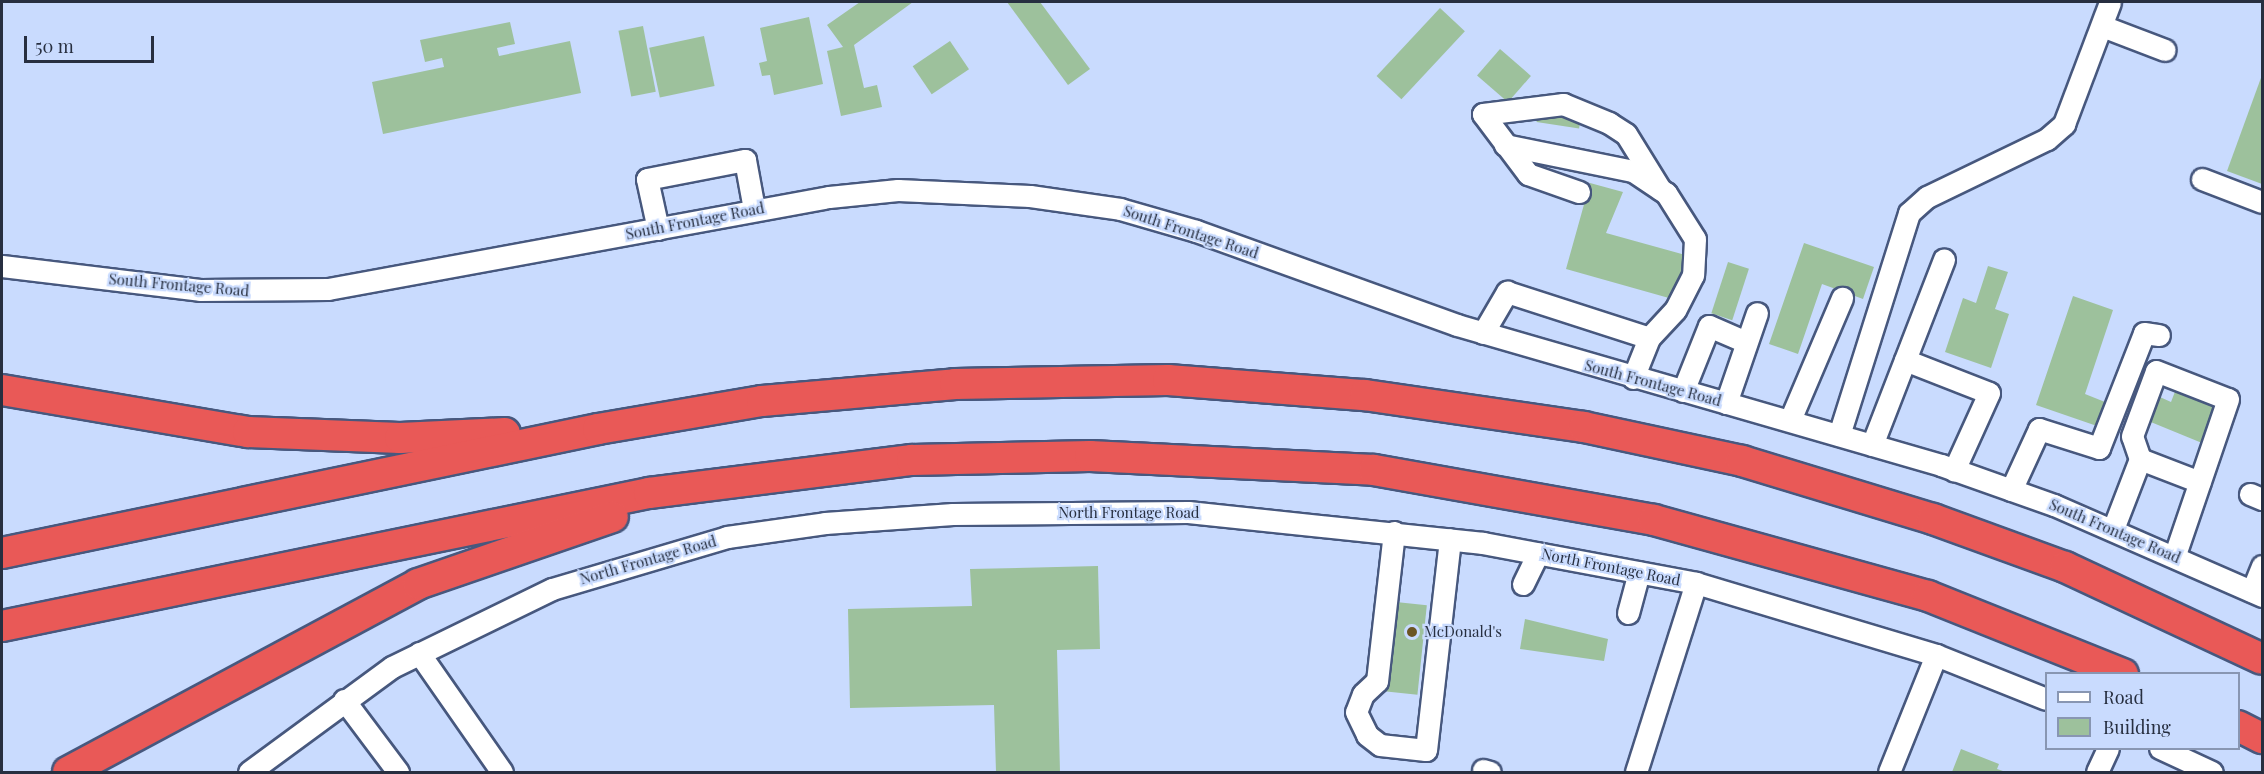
<!DOCTYPE html>
<style>
body{margin:0}
#map{position:relative;width:2264px;height:774px;overflow:hidden;background:#c9dbfe;font-family:"Playfair Display",serif}
div>[style]{position:absolute}
.building>*{inset:0;background:#9dc19c;transform-origin:0 0}
.roads{filter:drop-shadow(2px 0 #47587e) drop-shadow(-2px 0 #47587e) drop-shadow(0 2px #47587e) drop-shadow(0 -2px #47587e)}
.minor>*{height:21px;margin:-10.5px;padding:0 10.5px;transform-origin:10.5px;border-radius:10.5px;background:#fff}
.highway>*{height:30px;margin:-15px;padding:0 15px;transform-origin:15px;border-radius:15px;background:#e95957}
.dots>*{width:16px;height:16px;translate:-50% -50%;box-sizing:border-box;border:3px solid #c9dbfe;border-radius:50%}
span{translate:-50% -50%;white-space:nowrap;text-align:center;line-height:1.15;-webkit-text-stroke:4.5px #c9dbfe;paint-order:stroke}
.street-label{font-size:15px;color:#272f40}
.poi-label{font-size:15px;color:#272f40}
.left{translate:0 -50%;text-align:left}
.frame{position:absolute;inset:0;border:3px solid #272f40;pointer-events:none}
.legend{position:absolute;left:2045px;top:672px;width:195px;height:78px;box-sizing:border-box;background:#c9dbfe;border:2px solid #8896b2;margin:0;padding:8px 10px;list-style:none;font-size:18px;color:#272f40}
.legend li{display:flex;align-items:center;gap:12px;height:30px}
.legend b{width:30px;border:2px solid #8896b2}
.scale{position:absolute;left:24px;top:36px;width:130px;height:27px;box-sizing:border-box;border:3px solid #272f40;border-top:0;padding-left:8px;font-size:18px;line-height:21px;white-space:nowrap;color:#272f40;-webkit-text-stroke:4px #c9dbfe;paint-order:stroke}
</style>
<div id="map">
<div class="building">
<div style="clip-path:polygon(860px 2px,913px 2px,854px 45px,864px 88px,877px 85px,882px 107px,841px 116px,827px 51px,843px 47px,827px 25px)"></div>
<div style="clip-path:polygon(1007px 2px,1040px 2px,1090px 69px,1068px 85px)"></div>
<div style="left:1440px;top:8px;width:34px;height:93px;rotate:43deg"></div>
<div style="clip-path:polygon(809px 17px,823px 84px,774px 95px,770px 75px,762px 76px,759px 63px,767px 61px,760px 28px)"></div>
<div style="clip-path:polygon(510px 22px,515px 44px,497px 48px,499px 56px,570px 41px,581px 93px,383px 134px,372px 82px,444px 67px,442px 58px,425px 62px,420px 40px)"></div>
<div style="left:643px;top:26px;width:67px;height:25px;rotate:79deg"></div>
<div style="left:704px;top:36px;width:51px;height:56px;rotate:78deg"></div>
<div style="left:950px;top:41px;width:34px;height:45px;rotate:56deg"></div>
<div style="left:1500px;top:49px;width:41px;height:35px;rotate:41deg"></div>
<div style="clip-path:polygon(2262px 75px,2262px 184px,2227px 171px)"></div>
<div style="left:1538px;top:113px;width:43px;height:9px;rotate:9deg"></div>
<div style="clip-path:polygon(1590px 183px,1623px 192px,1606px 233px,1689px 256px,1676px 300px,1566px 269px)"></div>
<div style="clip-path:polygon(1804px 243px,1874px 267px,1863px 299px,1822px 284px,1798px 354px,1769px 344px)"></div>
<div style="left:1728px;top:262px;width:22px;height:54px;rotate:18deg"></div>
<div style="clip-path:polygon(1988px 266px,2008px 272px,1995px 309px,2009px 314px,1991px 368px,1945px 352px,1963px 298px,1976px 303px)"></div>
<div style="clip-path:polygon(2073px 296px,2113px 310px,2085px 394px,2105px 402px,2097px 426px,2036px 405px)"></div>
<div style="clip-path:polygon(2176px 389px,2217px 406px,2202px 443px,2141px 418px,2151px 393px,2171px 402px)"></div>
<div style="clip-path:polygon(1098px 566px,1100px 649px,1057px 650px,1060px 772px,996px 772px,994px 705px,850px 708px,848px 609px,972px 606px,970px 569px)"></div>
<div style="left:1396px;top:602px;width:31px;height:90px;rotate:6deg"></div>
<div style="clip-path:polygon(1525px 619px,1608px 639px,1604px 661px,1520px 649px)"></div>
<div style="clip-path:polygon(1961px 749px,1999px 764px,1997px 769px,2006px 772px,1952px 772px)"></div>
</div>
<div class="roads">
<div class="minor">
<div style="left:2102px;top:26px;width:67px;rotate:20.9deg"></div>
<div style="left:1505px;top:145px;width:131px;rotate:11.5deg"></div>
<div style="left:1633px;top:171px;width:40px;rotate:34deg"></div>
<div style="left:1666px;top:193px;width:54px;rotate:57.8deg"></div>
<div style="left:1695px;top:239px;width:36px;rotate:93deg"></div>
<div style="left:1693px;top:275px;width:39px;rotate:117deg"></div>
<div style="left:1675px;top:310px;width:38px;rotate:133deg"></div>
<div style="left:2202px;top:179px;width:64px;rotate:21deg"></div>
<div style="left:1579px;top:192px;width:54px;rotate:-160.6deg"></div>
<div style="left:1528px;top:174px;width:75px;rotate:-126.9deg"></div>
<div style="left:1483px;top:114px;width:81px;rotate:-7.1deg"></div>
<div style="left:1563px;top:104px;width:50px;rotate:22.4deg"></div>
<div style="left:1609px;top:123px;width:20px;rotate:33deg"></div>
<div style="left:1626px;top:134px;width:65px;rotate:58.3deg"></div>
<div style="left:658px;top:229px;width:51px;rotate:-102.4deg"></div>
<div style="left:647px;top:179px;width:100px;rotate:-11deg"></div>
<div style="left:745px;top:160px;width:50px;rotate:79.6deg"></div>
<div style="left:2px;top:266px;width:199px;rotate:6.9deg"></div>
<div style="left:200px;top:290px;width:128px;rotate:-0.4deg"></div>
<div style="left:328px;top:289px;width:509px;rotate:-10.41deg"></div>
<div style="left:829px;top:197px;width:69px;rotate:-5.8deg"></div>
<div style="left:898px;top:190px;width:132px;rotate:2.6deg"></div>
<div style="left:1030px;top:196px;width:91px;rotate:8.2deg"></div>
<div style="left:1120px;top:209px;width:79px;rotate:16.1deg"></div>
<div style="left:1196px;top:231px;width:277px;rotate:19.8deg"></div>
<div style="left:1457px;top:325px;width:504px;rotate:16.13deg"></div>
<div style="left:1941px;top:465px;width:120px;rotate:19.5deg"></div>
<div style="left:2054px;top:505px;width:227px;rotate:23.6deg"></div>
<div style="left:1483px;top:333px;width:48px;rotate:-59.7deg"></div>
<div style="left:1507px;top:292px;width:149px;rotate:17.9deg"></div>
<div style="left:1649px;top:338px;width:43px;rotate:111.8deg"></div>
<div style="left:1905px;top:360px;width:90px;rotate:21.4deg"></div>
<div style="left:1989px;top:393px;width:85px;rotate:114.4deg"></div>
<div style="left:1683px;top:391px;width:70px;rotate:-68.2deg"></div>
<div style="left:1709px;top:326px;width:40px;rotate:23.4deg"></div>
<div style="left:1726px;top:403px;width:95px;rotate:-71deg"></div>
<div style="left:1790px;top:420px;width:133px;rotate:-66.9deg"></div>
<div style="left:1839px;top:435px;width:233px;rotate:-72.5deg"></div>
<div style="left:1909px;top:213px;width:24px;rotate:-42deg"></div>
<div style="left:1927px;top:197px;width:133px;rotate:-25.8deg"></div>
<div style="left:2047px;top:139px;width:23px;rotate:-41deg"></div>
<div style="left:2064px;top:124px;width:130px;rotate:-69.3deg"></div>
<div style="left:1872px;top:445px;width:199px;rotate:-68.8deg"></div>
<div style="left:2140px;top:459px;width:64px;rotate:21deg"></div>
<div style="left:2011px;top:490px;width:67px;rotate:-65.3deg"></div>
<div style="left:2039px;top:429px;width:63px;rotate:17.6deg"></div>
<div style="left:2099px;top:448px;width:123px;rotate:-68.6deg"></div>
<div style="left:2144px;top:333px;width:15px;rotate:8deg"></div>
<div style="left:2250px;top:494px;width:13px;rotate:23deg"></div>
<div style="left:2113px;top:529px;width:75px;rotate:-68.9deg"></div>
<div style="left:2140px;top:459px;width:24px;rotate:-109deg"></div>
<div style="left:2132px;top:436px;width:69px;rotate:-69.7deg"></div>
<div style="left:2156px;top:371px;width:77px;rotate:21.3deg"></div>
<div style="left:2228px;top:399px;width:165px;rotate:108.8deg"></div>
<div style="left:1394px;top:532px;width:150px;rotate:96.5deg"></div>
<div style="left:1377px;top:681px;width:19px;rotate:137deg"></div>
<div style="left:1363px;top:694px;width:19px;rotate:111deg"></div>
<div style="left:1356px;top:712px;width:25px;rotate:64deg"></div>
<div style="left:1367px;top:735px;width:16px;rotate:38deg"></div>
<div style="left:1380px;top:745px;width:46px;rotate:6.2deg"></div>
<div style="left:1426px;top:750px;width:212px;rotate:-83.5deg"></div>
<div style="left:1523px;top:584px;width:34px;rotate:-64deg"></div>
<div style="left:2252px;top:591px;width:27px;rotate:-68deg"></div>
<div style="left:1628px;top:613px;width:42px;rotate:-75deg"></div>
<div style="left:419px;top:653px;width:145px;rotate:55.1deg"></div>
<div style="left:344px;top:700px;width:90px;rotate:53.1deg"></div>
<div style="left:2160px;top:748px;width:57px;rotate:24.8deg"></div>
<div style="left:1483px;top:770px;width:7px;rotate:16deg"></div>
<div style="left:249px;top:772px;width:177px;rotate:-36.3deg"></div>
<div style="left:392px;top:667px;width:178px;rotate:-26deg"></div>
<div style="left:552px;top:589px;width:183px;rotate:-16.5deg"></div>
<div style="left:727px;top:537px;width:99px;rotate:-8.1deg"></div>
<div style="left:825px;top:523px;width:128px;rotate:-4deg"></div>
<div style="left:953px;top:514px;width:235px;rotate:-0.5deg"></div>
<div style="left:1188px;top:512px;width:297px;rotate:6deg"></div>
<div style="left:1483px;top:543px;width:217px;rotate:10.6deg"></div>
<div style="left:1696px;top:583px;width:251px;rotate:16.7deg"></div>
<div style="left:1936px;top:655px;width:118px;rotate:21.8deg"></div>
<div style="left:1636px;top:772px;width:198px;rotate:-72.4deg"></div>
<div style="left:1889px;top:772px;width:126px;rotate:-68.1deg"></div>
<div style="left:2097px;top:772px;width:26px;rotate:-65deg"></div>
</div>
<div class="highway">
<div style="left:2px;top:390px;width:250px;rotate:9.7deg"></div>
<div style="left:248px;top:432px;width:152px;rotate:2.3deg"></div>
<div style="left:400px;top:438px;width:105px;rotate:-2.7deg"></div>
<div style="left:2px;top:553px;width:609px;rotate:-11.75deg"></div>
<div style="left:598px;top:429px;width:166px;rotate:-9.7deg"></div>
<div style="left:762px;top:401px;width:194px;rotate:-5deg"></div>
<div style="left:955px;top:384px;width:213px;rotate:-1.1deg"></div>
<div style="left:1168px;top:380px;width:198px;rotate:4.4deg"></div>
<div style="left:1365px;top:395px;width:221px;rotate:8.3deg"></div>
<div style="left:1584px;top:427px;width:162px;rotate:12.1deg"></div>
<div style="left:1742px;top:461px;width:200px;rotate:16.9deg"></div>
<div style="left:1933px;top:519px;width:140px;rotate:20deg"></div>
<div style="left:2065px;top:567px;width:217px;rotate:25deg"></div>
<div style="left:2px;top:626px;width:661px;rotate:-11.62deg"></div>
<div style="left:649px;top:493px;width:265px;rotate:-7.2deg"></div>
<div style="left:912px;top:460px;width:178px;rotate:-1.3deg"></div>
<div style="left:1090px;top:456px;width:284px;rotate:2.8deg"></div>
<div style="left:1374px;top:470px;width:284px;rotate:10.1deg"></div>
<div style="left:1654px;top:520px;width:284px;rotate:15.5deg"></div>
<div style="left:1928px;top:596px;width:210px;rotate:21.8deg"></div>
<div style="left:2238px;top:726px;width:27px;rotate:27deg"></div>
<div style="left:68px;top:772px;width:397px;rotate:-28.2deg"></div>
<div style="left:418px;top:584px;width:206px;rotate:-19deg"></div>
</div>
</div>
<div class="dots">
<div style="left:1412px;top:632px;background:#6b5524"></div>
</div>
<div class="street-label">
<span style="left:695px;top:221px;rotate:-11deg">South Frontage Road</span>
<span style="left:1191px;top:232px;rotate:18deg">South Frontage Road</span>
<span style="left:179px;top:285px;rotate:5deg">South Frontage Road</span>
<span style="left:1653px;top:383px;rotate:15deg">South Frontage Road</span>
<span style="left:1129px;top:513px">North Frontage Road</span>
<span style="left:2115px;top:531px;rotate:23deg">South Frontage Road</span>
<span style="left:648px;top:560px;rotate:-16deg">North Frontage Road</span>
<span style="left:1611px;top:567px;rotate:11deg">North Frontage Road</span>
</div>
<div class="poi-label">
<span class="left" style="left:1424px;top:632px">McDonald's</span>
</div>
<div class="frame"></div>
<ul class="legend">
<li><b style="height:8px;background:#fff"></b>Road</li>
<li><b style="height:16px;background:#9dc19c"></b>Building</li>
</ul>
<div class="scale">50 m</div>
</div>
